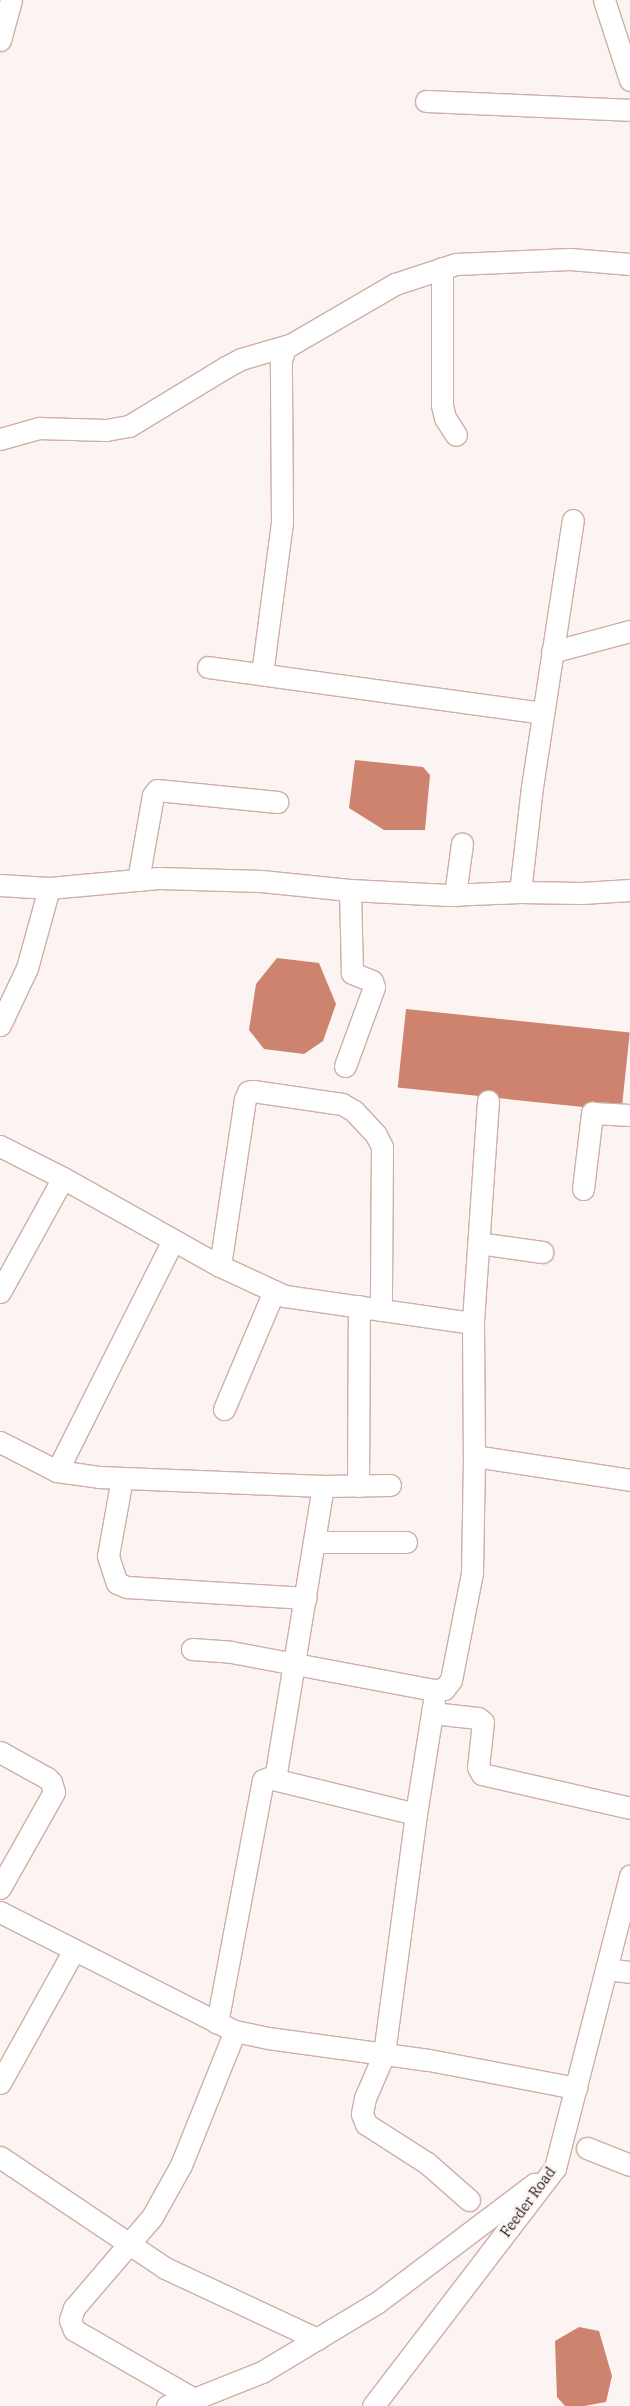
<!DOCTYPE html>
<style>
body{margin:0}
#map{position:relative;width:630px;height:2406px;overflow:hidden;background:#fbf4f2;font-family:"IBM Plex Serif",serif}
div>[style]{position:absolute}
.water>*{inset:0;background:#cd836d;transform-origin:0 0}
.roads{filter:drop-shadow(1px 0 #ceafa6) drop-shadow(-1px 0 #ceafa6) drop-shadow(0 1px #ceafa6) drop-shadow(0 -1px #ceafa6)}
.minor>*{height:21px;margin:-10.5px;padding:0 10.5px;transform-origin:10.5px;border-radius:10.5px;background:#fff}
span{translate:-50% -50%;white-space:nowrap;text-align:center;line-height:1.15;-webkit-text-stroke:5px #fbf4f2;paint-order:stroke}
.street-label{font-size:14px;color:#1f1411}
</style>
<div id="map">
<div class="water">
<div style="clip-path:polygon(355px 760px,423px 767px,430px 775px,425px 830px,384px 830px,349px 808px)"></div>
<div style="clip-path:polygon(277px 958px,319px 963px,336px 1004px,323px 1041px,304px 1054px,264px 1049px,249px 1030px,256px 984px)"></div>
<div style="left:406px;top:1009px;width:225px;height:79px;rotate:6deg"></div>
<div style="clip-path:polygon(579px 2327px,599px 2331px,612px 2376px,606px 2402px,584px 2406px,565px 2406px,557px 2397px,555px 2341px)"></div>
</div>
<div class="roads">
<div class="minor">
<div style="left:604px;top:0;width:84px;rotate:72deg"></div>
<div style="left:0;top:40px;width:41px;rotate:-74.6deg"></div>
<div style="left:426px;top:101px;width:204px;rotate:2.5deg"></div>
<div style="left:442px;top:268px;width:137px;rotate:90deg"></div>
<div style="left:442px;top:405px;width:13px;rotate:77deg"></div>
<div style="left:445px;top:418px;width:20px;rotate:57deg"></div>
<div style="left:0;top:439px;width:41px;rotate:-15.8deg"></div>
<div style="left:39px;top:428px;width:67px;rotate:1.7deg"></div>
<div style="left:106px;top:430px;width:23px;rotate:-10deg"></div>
<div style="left:129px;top:426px;width:114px;rotate:-31.3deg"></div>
<div style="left:226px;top:367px;width:17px;rotate:-28deg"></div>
<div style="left:241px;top:359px;width:50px;rotate:-16.3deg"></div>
<div style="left:552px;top:652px;width:81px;rotate:-15.1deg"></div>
<div style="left:208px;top:667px;width:338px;rotate:7.8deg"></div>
<div style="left:262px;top:674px;width:152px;rotate:-82.5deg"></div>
<div style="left:282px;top:523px;width:163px;rotate:-90.4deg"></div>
<div style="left:281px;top:360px;width:13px;rotate:-72deg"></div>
<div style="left:285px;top:348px;width:127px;rotate:-30.2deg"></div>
<div style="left:395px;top:284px;width:64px;rotate:-18.2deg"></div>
<div style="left:456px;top:264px;width:114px;rotate:-2.5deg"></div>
<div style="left:570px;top:259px;width:60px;rotate:4.8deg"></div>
<div style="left:138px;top:880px;width:86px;rotate:-80deg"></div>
<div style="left:153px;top:795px;width:6px;rotate:-51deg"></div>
<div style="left:157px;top:790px;width:121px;rotate:5.7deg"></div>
<div style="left:0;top:885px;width:49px;rotate:3.5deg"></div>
<div style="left:49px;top:888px;width:110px;rotate:-5.2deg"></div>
<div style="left:159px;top:878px;width:102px;rotate:1.7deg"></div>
<div style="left:261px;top:881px;width:89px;rotate:5.8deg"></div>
<div style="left:350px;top:890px;width:98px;rotate:2.9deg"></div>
<div style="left:448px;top:895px;width:72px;rotate:-2.4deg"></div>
<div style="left:520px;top:892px;width:62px;rotate:0.9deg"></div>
<div style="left:582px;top:893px;width:48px;rotate:-3.6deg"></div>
<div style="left:520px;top:892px;width:106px;rotate:-83.5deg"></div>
<div style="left:532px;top:787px;width:270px;rotate:-81.3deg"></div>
<div style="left:455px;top:895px;width:52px;rotate:-82.3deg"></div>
<div style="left:0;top:1025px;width:63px;rotate:-64.7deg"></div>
<div style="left:27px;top:968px;width:83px;rotate:-74.6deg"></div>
<div style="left:345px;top:1066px;width:84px;rotate:-69.8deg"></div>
<div style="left:374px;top:987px;width:6px;rotate:-108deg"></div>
<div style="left:372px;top:981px;width:22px;rotate:-158deg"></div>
<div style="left:352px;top:973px;width:83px;rotate:-91.4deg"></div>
<div style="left:488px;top:1101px;width:223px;rotate:93.9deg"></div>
<div style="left:473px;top:1323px;width:133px;rotate:89.6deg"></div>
<div style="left:474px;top:1456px;width:158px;rotate:8.7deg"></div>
<div style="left:0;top:1146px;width:71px;rotate:26.9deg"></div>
<div style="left:63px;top:1178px;width:180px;rotate:29.3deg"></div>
<div style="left:220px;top:1266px;width:72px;rotate:24.8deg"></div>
<div style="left:285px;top:1296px;width:190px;rotate:8.2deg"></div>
<div style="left:583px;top:1189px;width:77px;rotate:-83.2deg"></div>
<div style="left:592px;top:1113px;width:38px;rotate:3deg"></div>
<div style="left:479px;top:1243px;width:64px;rotate:8.1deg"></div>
<div style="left:220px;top:1266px;width:169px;rotate:-81.5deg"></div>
<div style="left:245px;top:1099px;width:8px;rotate:-67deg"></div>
<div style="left:248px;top:1092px;width:5px;rotate:-11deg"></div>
<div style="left:253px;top:1091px;width:90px;rotate:8.3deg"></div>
<div style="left:342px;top:1104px;width:14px;rotate:30deg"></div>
<div style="left:354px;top:1111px;width:33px;rotate:47deg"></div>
<div style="left:376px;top:1135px;width:13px;rotate:63deg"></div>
<div style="left:382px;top:1147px;width:163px;rotate:90.4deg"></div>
<div style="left:0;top:1292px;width:130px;rotate:-61.1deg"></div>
<div style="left:224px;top:1409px;width:128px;rotate:-67deg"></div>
<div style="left:0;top:1442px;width:64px;rotate:27deg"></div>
<div style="left:57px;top:1471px;width:42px;rotate:8.1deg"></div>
<div style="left:99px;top:1477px;width:224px;rotate:2.3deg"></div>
<div style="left:323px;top:1486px;width:67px;rotate:-0.9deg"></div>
<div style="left:57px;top:1471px;width:258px;rotate:-63.3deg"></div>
<div style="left:122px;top:1478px;width:79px;rotate:100.2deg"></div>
<div style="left:108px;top:1556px;width:28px;rotate:72deg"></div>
<div style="left:117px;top:1583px;width:11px;rotate:22deg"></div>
<div style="left:127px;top:1587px;width:179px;rotate:3.5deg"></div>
<div style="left:358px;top:1486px;width:180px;rotate:-89.7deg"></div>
<div style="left:315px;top:1542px;width:91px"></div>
<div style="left:192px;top:1649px;width:39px;rotate:4deg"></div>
<div style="left:231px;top:1652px;width:208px;rotate:10.6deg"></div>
<div style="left:435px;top:1690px;width:9px;rotate:-6deg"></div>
<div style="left:444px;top:1689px;width:11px;rotate:-52deg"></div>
<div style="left:451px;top:1680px;width:109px;rotate:-78.9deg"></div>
<div style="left:472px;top:1573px;width:117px;rotate:-89deg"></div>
<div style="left:432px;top:1713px;width:46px;rotate:6.2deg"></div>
<div style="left:478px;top:1718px;width:6px;rotate:39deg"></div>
<div style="left:483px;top:1722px;width:45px;rotate:96.3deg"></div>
<div style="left:478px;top:1767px;width:8px;rotate:60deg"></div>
<div style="left:482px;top:1774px;width:152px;rotate:12.9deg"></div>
<div style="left:0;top:1752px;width:54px;rotate:29deg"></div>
<div style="left:47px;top:1778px;width:6px;rotate:45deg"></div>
<div style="left:51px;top:1782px;width:10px;rotate:73deg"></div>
<div style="left:54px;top:1792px;width:110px;rotate:119.4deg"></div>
<div style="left:275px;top:1779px;width:297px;rotate:-80.7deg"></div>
<div style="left:416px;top:1814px;width:115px;rotate:-81deg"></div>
<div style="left:0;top:1912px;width:263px;rotate:26.9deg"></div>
<div style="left:235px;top:2031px;width:34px;rotate:12deg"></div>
<div style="left:268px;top:2038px;width:162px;rotate:7.8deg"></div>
<div style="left:429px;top:2060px;width:150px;rotate:10.8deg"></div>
<div style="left:606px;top:1969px;width:24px;rotate:7deg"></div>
<div style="left:217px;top:2023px;width:247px;rotate:-79.3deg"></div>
<div style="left:263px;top:1780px;width:6px;rotate:-18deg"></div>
<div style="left:269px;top:1778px;width:151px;rotate:13.8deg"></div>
<div style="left:416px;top:1814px;width:242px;rotate:97.6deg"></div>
<div style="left:384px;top:2054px;width:48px;rotate:113.4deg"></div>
<div style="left:365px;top:2098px;width:16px;rotate:101deg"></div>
<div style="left:362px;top:2114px;width:11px;rotate:68deg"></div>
<div style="left:366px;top:2124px;width:72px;rotate:32.6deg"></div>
<div style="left:427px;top:2163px;width:56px;rotate:41.4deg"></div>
<div style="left:0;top:2083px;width:152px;rotate:-60.9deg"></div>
<div style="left:587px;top:2148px;width:46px;rotate:21.6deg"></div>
<div style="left:0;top:2157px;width:199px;rotate:33.9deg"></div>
<div style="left:165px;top:2268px;width:168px;rotate:25deg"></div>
<div style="left:194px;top:2399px;width:138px;rotate:-150.1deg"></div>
<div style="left:74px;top:2330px;width:11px;rotate:-112deg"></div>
<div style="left:70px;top:2320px;width:13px;rotate:-72deg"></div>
<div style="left:74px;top:2308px;width:120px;rotate:-49.4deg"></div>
<div style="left:152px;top:2217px;width:60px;rotate:-60.9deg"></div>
<div style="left:181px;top:2165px;width:144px;rotate:-68.1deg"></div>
<div style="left:167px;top:2406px;width:28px;rotate:-15deg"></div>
<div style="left:194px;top:2399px;width:73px;rotate:-21.7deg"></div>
<div style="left:262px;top:2372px;width:135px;rotate:-31.1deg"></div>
<div style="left:378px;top:2302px;width:196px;rotate:-37.1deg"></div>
<div style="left:373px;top:2406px;width:300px;rotate:-52.6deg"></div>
<div style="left:555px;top:2168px;width:302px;rotate:-75.6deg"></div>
</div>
</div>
<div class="street-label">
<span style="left:528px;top:2202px;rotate:-54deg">Feeder Road</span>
</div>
</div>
